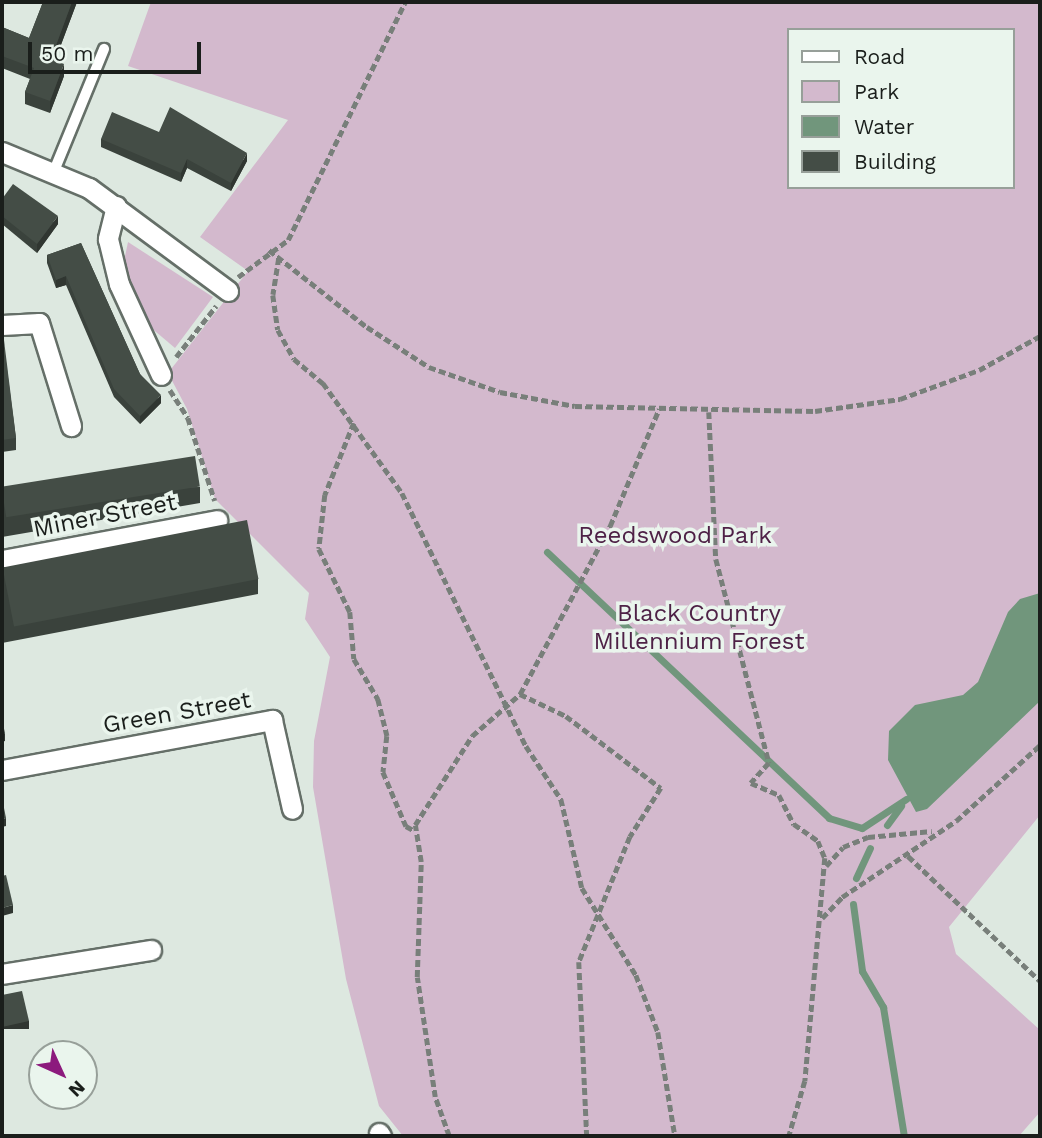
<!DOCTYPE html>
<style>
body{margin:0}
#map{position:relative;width:1042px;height:1138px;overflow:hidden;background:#dde8e0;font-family:"Work Sans",sans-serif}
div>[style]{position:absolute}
.green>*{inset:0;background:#d3b9cd}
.water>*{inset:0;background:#71967c}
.stream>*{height:7px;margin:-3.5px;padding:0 3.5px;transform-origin:3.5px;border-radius:3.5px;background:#71967c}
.path>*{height:4.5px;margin-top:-2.25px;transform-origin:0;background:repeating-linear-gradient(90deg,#787f7a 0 7px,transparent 0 10.5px)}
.roads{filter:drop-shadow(2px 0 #656f68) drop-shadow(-2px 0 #656f68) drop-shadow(0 2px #656f68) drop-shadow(0 -2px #656f68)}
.service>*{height:10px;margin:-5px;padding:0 5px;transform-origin:5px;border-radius:5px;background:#fff}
.minor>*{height:19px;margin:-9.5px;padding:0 9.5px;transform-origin:9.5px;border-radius:9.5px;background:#fff}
.wall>*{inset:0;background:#3a423c}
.shaded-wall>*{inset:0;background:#303631;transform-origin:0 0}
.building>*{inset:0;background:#444d46;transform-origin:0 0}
span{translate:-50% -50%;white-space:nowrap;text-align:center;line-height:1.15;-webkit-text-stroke:7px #eaf5ed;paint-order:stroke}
.street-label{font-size:24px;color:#1a1e1b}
.park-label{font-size:24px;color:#4e2146}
.frame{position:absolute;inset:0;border:4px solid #1a1e1b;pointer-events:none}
.legend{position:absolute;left:787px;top:28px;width:228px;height:161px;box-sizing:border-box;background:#eaf5ed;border:2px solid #979f99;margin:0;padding:9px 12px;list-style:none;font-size:21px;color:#1a1e1b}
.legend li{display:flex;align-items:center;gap:14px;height:35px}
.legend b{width:35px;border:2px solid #979f99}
.north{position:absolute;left:28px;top:1040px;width:70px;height:70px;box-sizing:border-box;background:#eaf5ed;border:2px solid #979f99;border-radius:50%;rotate:135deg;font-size:19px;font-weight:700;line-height:28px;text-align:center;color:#1a1e1b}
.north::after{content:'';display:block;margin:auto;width:24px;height:32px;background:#8c1a7d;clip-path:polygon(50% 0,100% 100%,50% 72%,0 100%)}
.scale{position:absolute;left:28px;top:42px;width:173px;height:32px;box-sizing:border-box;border:4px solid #1a1e1b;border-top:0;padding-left:9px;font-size:21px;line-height:24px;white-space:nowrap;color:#1a1e1b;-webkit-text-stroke:5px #eaf5ed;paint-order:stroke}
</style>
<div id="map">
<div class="green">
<div style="clip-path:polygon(evenodd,151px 2px,1040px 2px,1040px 815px,949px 927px,956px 954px,1040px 1030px,1040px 1112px,1019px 1136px,403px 1136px,379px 1106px,346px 979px,313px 787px,314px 741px,330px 657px,305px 619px,309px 593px,215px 499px,187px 409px,168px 373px,248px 271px,200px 237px,288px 120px,128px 66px,151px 2px,788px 30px,1012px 30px,1012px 187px,788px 187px,788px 30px)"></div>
<div style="clip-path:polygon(128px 242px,213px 297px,175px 348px,149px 326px,130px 290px,124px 261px)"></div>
</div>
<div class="water">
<div style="clip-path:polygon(1040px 593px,1040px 701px,927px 809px,916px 812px,888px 760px,889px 731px,915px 705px,963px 695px,978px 682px,1008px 612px,1020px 599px)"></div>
</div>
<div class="stream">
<div style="left:547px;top:552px;width:388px;rotate:43.3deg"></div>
<div style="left:829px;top:818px;width:34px;rotate:17deg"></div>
<div style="left:862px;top:828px;width:53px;rotate:-33.4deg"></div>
<div style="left:887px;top:825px;width:24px;rotate:-54deg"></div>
<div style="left:856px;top:878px;width:33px;rotate:-65deg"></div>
<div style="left:853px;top:904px;width:68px;rotate:82.3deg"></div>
<div style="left:862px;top:971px;width:42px;rotate:59.7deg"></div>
<div style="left:883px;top:1007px;width:131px;rotate:80.8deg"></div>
</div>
<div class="path">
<div style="left:269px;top:250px;width:125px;rotate:38.2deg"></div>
<div style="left:367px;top:327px;width:74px;rotate:32.8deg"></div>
<div style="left:429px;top:367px;width:75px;rotate:19.4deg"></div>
<div style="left:500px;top:392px;width:76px;rotate:10.6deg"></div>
<div style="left:575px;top:406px;width:240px;rotate:1.2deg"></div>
<div style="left:815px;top:411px;width:86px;rotate:-8deg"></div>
<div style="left:900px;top:399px;width:84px;rotate:-20.2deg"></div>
<div style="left:979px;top:370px;width:70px;rotate:-29.1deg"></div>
<div style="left:279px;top:258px;width:37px;rotate:99deg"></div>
<div style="left:273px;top:295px;width:35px;rotate:82deg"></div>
<div style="left:278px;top:330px;width:33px;rotate:61deg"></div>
<div style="left:294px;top:359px;width:38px;rotate:40deg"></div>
<div style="left:323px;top:383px;width:135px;rotate:54.3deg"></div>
<div style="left:402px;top:493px;width:282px;rotate:63.9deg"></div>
<div style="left:526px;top:746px;width:64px;rotate:56.6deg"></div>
<div style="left:561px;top:799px;width:91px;rotate:76.7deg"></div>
<div style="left:582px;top:888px;width:102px;rotate:58.2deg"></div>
<div style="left:636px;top:975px;width:61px;rotate:68.9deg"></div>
<div style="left:658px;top:1032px;width:105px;rotate:80.7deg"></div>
<div style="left:238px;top:277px;width:62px;rotate:-36.5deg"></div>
<div style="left:288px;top:240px;width:265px;rotate:-63.8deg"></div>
<div style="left:176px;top:357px;width:65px;rotate:-51.9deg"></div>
<div style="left:170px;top:390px;width:33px;rotate:57deg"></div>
<div style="left:188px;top:418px;width:87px;rotate:72deg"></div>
<div style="left:709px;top:412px;width:147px;rotate:87.3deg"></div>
<div style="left:716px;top:559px;width:211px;rotate:75.4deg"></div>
<div style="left:769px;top:763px;width:27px;rotate:132deg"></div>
<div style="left:751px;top:783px;width:30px;rotate:23deg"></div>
<div style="left:779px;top:795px;width:33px;rotate:63deg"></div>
<div style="left:794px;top:824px;width:29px;rotate:35deg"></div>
<div style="left:818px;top:841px;width:18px;rotate:68deg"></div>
<div style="left:825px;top:858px;width:224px;rotate:95.1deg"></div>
<div style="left:805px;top:1081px;width:57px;rotate:106.2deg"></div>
<div style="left:354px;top:423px;width:78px;rotate:111.9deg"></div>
<div style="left:325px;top:495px;width:54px;rotate:96.3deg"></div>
<div style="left:319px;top:549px;width:70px;rotate:63.8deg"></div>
<div style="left:350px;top:612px;width:47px;rotate:85.1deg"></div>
<div style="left:354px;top:659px;width:47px;rotate:59deg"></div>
<div style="left:378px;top:699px;width:38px;rotate:76deg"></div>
<div style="left:387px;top:736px;width:36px;rotate:96deg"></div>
<div style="left:383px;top:772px;width:59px;rotate:66.9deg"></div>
<div style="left:406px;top:826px;width:10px;rotate:29deg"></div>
<div style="left:520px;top:694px;width:191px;rotate:-61.8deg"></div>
<div style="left:610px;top:526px;width:127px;rotate:-67.3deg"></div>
<div style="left:908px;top:856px;width:182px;rotate:43.4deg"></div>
<div style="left:826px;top:866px;width:25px;rotate:-48deg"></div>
<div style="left:843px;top:847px;width:27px;rotate:-22deg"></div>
<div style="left:868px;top:837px;width:64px;rotate:-5.4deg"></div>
<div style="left:822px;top:918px;width:29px;rotate:-46deg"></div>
<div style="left:842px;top:897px;width:137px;rotate:-33.7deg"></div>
<div style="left:956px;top:821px;width:113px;rotate:-42.1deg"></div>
<div style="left:449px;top:1136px;width:41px;rotate:-109.7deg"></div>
<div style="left:435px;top:1097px;width:121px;rotate:-98.5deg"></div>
<div style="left:417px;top:977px;width:115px;rotate:-88deg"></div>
<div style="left:421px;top:862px;width:37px;rotate:-99deg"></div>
<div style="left:415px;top:825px;width:106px;rotate:-57.4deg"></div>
<div style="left:472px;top:736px;width:64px;rotate:-41.2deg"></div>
<div style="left:520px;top:694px;width:51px;rotate:25.6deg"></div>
<div style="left:566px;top:716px;width:119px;rotate:37.2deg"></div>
<div style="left:661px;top:788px;width:58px;rotate:122.3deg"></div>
<div style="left:630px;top:837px;width:135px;rotate:112.2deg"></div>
<div style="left:579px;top:962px;width:174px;rotate:87.4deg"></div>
</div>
<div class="roads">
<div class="service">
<div style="left:54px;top:171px;width:132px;rotate:-67.7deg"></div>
</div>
<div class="minor">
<div style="left:2px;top:152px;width:94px;rotate:22.5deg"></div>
<div style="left:89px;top:188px;width:173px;rotate:36.5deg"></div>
<div style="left:116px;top:206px;width:34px;rotate:104deg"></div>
<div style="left:108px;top:239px;width:46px;rotate:76.3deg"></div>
<div style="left:119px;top:284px;width:100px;rotate:65.2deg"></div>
<div style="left:2px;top:325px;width:37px;rotate:-3deg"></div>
<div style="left:39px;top:323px;width:108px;rotate:72.7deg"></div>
<div style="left:2px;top:560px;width:219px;rotate:-10.5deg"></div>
<div style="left:2px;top:770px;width:275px;rotate:-10.5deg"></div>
<div style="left:272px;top:720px;width:91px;rotate:77.3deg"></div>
<div style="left:2px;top:974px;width:151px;rotate:-9.2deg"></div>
<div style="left:379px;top:1133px;width:4px;rotate:56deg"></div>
</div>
</div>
<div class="wall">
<div style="clip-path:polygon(43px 2px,77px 2px,55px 61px,64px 76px,50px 113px,25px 104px,25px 92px,30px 79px,2px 68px,2px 27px,29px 38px)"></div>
<div style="clip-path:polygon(159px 132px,247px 161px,231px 191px,187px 168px,181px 182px,101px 147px,101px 139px)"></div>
<div style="clip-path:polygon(2px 199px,58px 224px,37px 253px,2px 224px)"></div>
<div style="clip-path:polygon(81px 243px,140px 374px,161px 403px,140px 424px,114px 397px,66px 285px,56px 288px,47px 263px,47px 255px)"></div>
<div style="clip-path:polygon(2px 332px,16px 438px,16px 450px,2px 452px)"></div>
<div style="clip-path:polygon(200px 487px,200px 503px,2px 537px,2px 489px)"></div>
<div style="clip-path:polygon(2px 567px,258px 579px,258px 594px,2px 643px)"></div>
</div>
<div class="shaded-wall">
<div style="clip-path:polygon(72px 2px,77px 2px,51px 71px,51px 59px)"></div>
<div style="clip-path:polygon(64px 64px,64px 76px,50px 113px,50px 101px)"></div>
<div style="clip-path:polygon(247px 153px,247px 161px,231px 191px,231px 183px)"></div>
<div style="clip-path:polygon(187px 159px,187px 168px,181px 182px,181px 173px)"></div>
<div style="clip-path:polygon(58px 216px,58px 224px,37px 253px,37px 244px)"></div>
<div style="clip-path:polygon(66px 276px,66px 285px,56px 288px,56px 280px)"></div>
<div style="clip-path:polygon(161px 395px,161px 403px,140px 424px,140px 416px)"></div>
<div style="clip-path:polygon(5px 733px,5px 741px,2px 742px,2px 734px)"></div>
<div style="clip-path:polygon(6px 818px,6px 826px,2px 827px,2px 819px)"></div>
<div style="clip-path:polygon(13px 905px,13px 913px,2px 916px,2px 908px)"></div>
<div style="left:29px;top:1021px;width:8px;height:28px;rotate:90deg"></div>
</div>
<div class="building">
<div style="clip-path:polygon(43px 2px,72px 2px,51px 59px,64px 64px,50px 101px,25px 92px,34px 68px,2px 56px,2px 27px,29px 38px)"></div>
<div style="clip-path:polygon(170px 107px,247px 153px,231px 183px,187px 159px,181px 173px,101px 139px,112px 112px,159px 132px)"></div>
<div style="clip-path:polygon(13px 184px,58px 216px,37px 244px,2px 216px,2px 199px)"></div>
<div style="clip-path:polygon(81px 243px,140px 374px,161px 395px,140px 416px,114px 389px,66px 276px,56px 280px,47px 255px)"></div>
<div style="clip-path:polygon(2px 332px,3px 332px,16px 438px,2px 440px)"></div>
<div style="left:195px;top:456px;width:31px;height:196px;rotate:81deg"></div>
<div style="left:247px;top:520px;width:60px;height:249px;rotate:79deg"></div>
<div style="clip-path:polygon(2px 720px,5px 733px,2px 734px)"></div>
<div style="clip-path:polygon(2px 798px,6px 818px,2px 819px)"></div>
<div style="clip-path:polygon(6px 875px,13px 905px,2px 908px,2px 876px)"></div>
<div style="clip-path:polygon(22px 991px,29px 1021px,2px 1027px,2px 995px)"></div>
</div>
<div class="street-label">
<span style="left:105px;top:516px;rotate:-11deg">Miner Street</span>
<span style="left:177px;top:713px;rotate:-10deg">Green Street</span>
</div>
<div class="park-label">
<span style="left:675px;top:536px">Reedswood Park</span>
<span style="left:699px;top:628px">Black Country<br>Millennium Forest</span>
</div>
<div class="frame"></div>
<ul class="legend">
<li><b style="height:9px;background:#fff"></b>Road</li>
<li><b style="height:19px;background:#d3b9cd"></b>Park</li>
<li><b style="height:19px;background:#71967c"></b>Water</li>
<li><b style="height:19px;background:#444d46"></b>Building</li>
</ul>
<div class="north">N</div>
<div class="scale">50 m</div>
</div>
